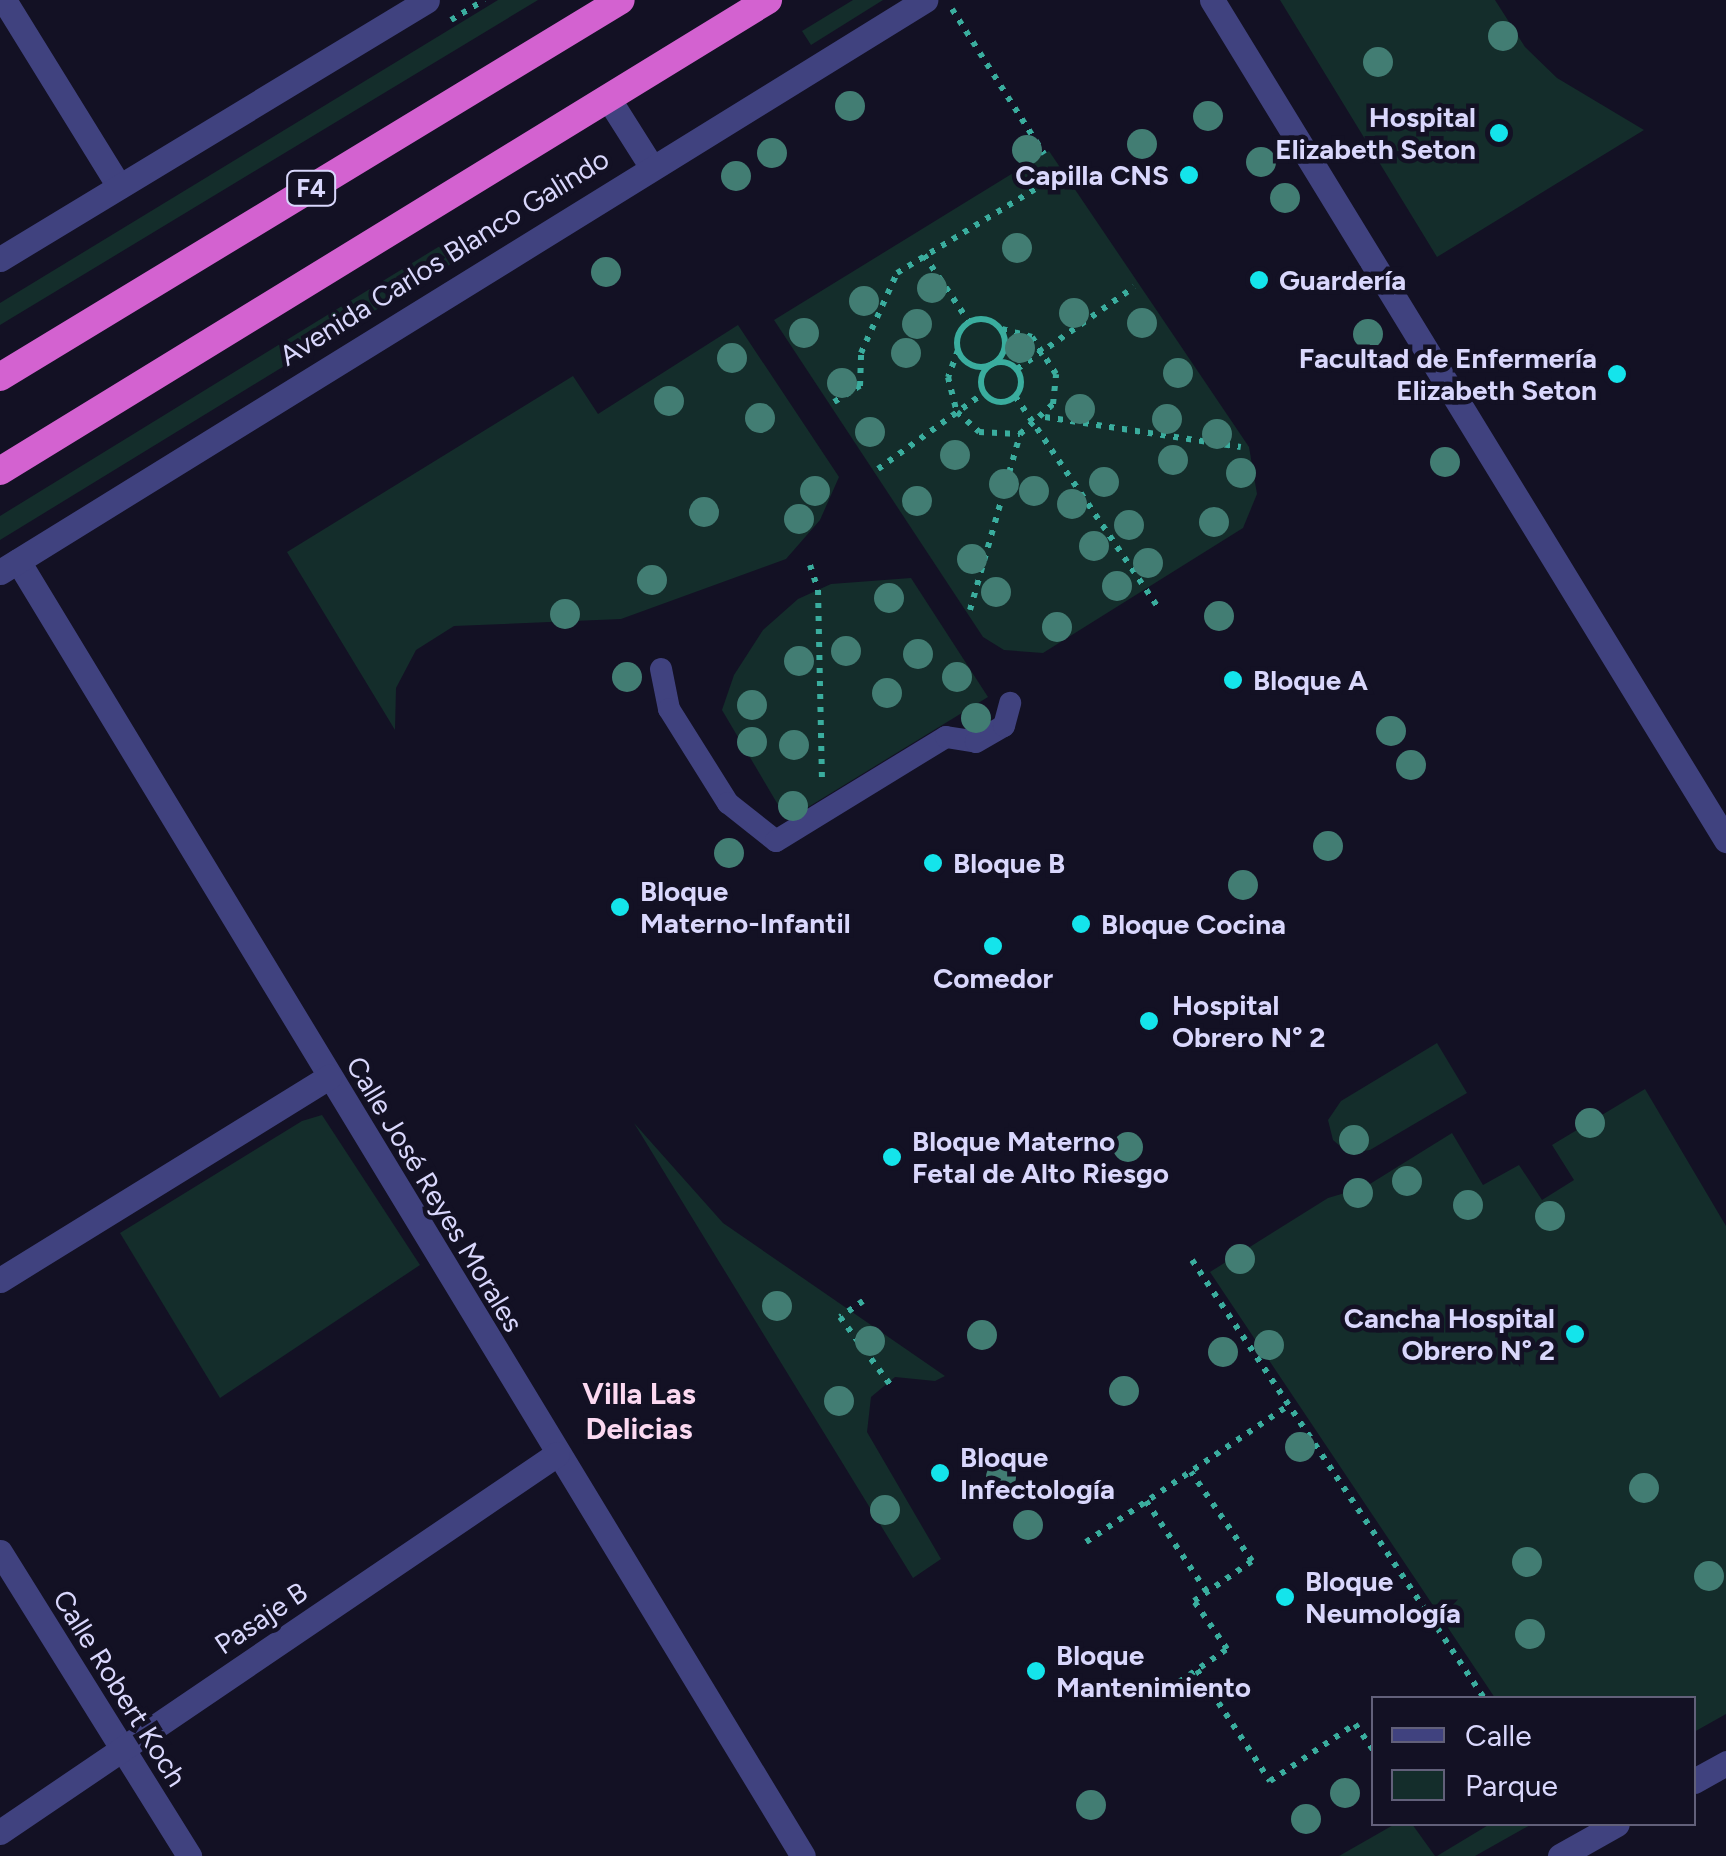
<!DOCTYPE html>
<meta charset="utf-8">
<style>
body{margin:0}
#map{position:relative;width:1726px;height:1856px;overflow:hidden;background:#131124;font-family:Figtree,sans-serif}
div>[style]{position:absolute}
.green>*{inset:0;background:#142d2b}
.path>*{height:6px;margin-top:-3px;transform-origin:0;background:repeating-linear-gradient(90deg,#3aad9e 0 5px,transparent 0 13px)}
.path>.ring{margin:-3px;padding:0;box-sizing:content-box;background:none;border:6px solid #3aad9e;border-radius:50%}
.service>*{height:22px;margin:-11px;padding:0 11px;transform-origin:11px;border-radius:11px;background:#40427f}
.minor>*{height:25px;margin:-12.5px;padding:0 12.5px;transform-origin:12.5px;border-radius:12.5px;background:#40427f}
.trunk>*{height:28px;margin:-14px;padding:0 14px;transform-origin:14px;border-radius:14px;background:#d362d0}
.trees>*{width:30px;height:30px;margin:-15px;border-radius:50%;background:#427d73}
.dots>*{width:28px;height:28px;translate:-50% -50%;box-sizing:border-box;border:5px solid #131124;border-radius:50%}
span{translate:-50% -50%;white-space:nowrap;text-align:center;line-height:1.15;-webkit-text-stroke:9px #131124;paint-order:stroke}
.shield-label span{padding:2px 8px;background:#131124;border:2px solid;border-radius:8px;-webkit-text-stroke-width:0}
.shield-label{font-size:25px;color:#d9d7fc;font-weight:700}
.poi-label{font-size:28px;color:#d9d7fc;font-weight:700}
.right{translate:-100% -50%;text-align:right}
.left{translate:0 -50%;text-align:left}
.street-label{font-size:28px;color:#d9d7fc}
.neighbourhood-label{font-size:30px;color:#fcd9f1;font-weight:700}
.legend{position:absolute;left:1371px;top:1696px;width:325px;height:130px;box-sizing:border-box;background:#131124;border:2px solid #62607a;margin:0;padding:12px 18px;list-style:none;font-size:30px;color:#d9d7fc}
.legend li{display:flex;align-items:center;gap:20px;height:50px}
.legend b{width:50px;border:2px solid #62607a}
</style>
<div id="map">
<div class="green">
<div style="clip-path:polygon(498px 0,538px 0,0 325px,0 303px)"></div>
<div style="clip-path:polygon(853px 0,883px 0,811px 45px,802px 31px)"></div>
<div style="clip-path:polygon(1280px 0,1495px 0,1525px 47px,1557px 78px,1644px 130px,1437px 257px)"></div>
<div style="clip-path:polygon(1049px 151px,1249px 447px,1257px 494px,1243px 528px,1043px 653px,1004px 650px,983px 637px,774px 320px)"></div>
<div style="clip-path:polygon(469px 234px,487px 242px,0 540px,0 516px,448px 241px)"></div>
<div style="clip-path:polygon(738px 325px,839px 477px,820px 520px,786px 559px,621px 619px,454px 626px,416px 650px,396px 688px,395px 730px,287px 552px,573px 376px,598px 414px)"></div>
<div style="clip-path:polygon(911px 578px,988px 697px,787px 820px,722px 710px,734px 675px,763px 630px,798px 599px,831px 584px)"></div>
<div style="clip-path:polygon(1437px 1043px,1467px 1093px,1370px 1150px,1348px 1153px,1333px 1140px,1328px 1120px,1341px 1101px)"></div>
<div style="clip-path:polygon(1645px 1089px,1726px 1226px,1726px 1714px,1694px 1732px,1694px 1698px,1495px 1698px,1210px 1272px,1328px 1198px,1365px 1187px,1452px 1133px,1483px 1185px,1519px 1165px,1542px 1200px,1574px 1180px,1552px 1145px)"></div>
<div style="clip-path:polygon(322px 1115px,420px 1265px,220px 1398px,120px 1233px,302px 1121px)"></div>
<div style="clip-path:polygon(634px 1123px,723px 1223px,945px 1376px,935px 1381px,895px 1377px,871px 1397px,867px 1432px,941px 1559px,913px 1578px)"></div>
<div style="clip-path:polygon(1395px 1824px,1412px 1824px,1435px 1856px,1339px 1856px)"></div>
<div style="clip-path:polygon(1490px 1824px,1532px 1824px,1475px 1856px,1437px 1856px)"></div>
</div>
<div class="path">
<div style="left:952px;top:9px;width:172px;rotate:57.6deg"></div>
<div style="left:451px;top:20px;width:39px;rotate:-31deg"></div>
<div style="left:924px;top:255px;width:81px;rotate:56.1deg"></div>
<div class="ring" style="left:957px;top:319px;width:42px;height:42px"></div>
<div style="left:958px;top:350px;width:29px;rotate:110deg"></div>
<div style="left:948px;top:377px;width:36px;rotate:76deg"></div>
<div style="left:957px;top:412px;width:30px;rotate:42deg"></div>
<div style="left:979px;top:432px;width:41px;rotate:2.8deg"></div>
<div style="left:1020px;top:434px;width:45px;rotate:-42.3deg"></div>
<div style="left:1053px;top:404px;width:30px;rotate:-84deg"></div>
<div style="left:1056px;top:374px;width:44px;rotate:-123deg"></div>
<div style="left:1032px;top:337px;width:34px;rotate:-165deg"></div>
<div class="ring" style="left:981px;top:362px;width:34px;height:34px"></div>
<div style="left:1017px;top:369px;width:143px;rotate:-35deg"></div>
<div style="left:1015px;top:396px;width:257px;rotate:55.9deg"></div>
<div style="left:834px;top:402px;width:31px;rotate:-32deg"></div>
<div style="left:860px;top:386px;width:33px;rotate:-88deg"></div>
<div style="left:861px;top:353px;width:88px;rotate:-65.8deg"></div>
<div style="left:897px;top:273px;width:188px;rotate:-31.3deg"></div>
<div style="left:1045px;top:417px;width:198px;rotate:8.7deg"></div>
<div style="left:878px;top:469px;width:132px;rotate:-35.7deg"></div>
<div style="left:810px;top:565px;width:26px;rotate:72deg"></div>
<div style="left:818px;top:590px;width:188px;rotate:88.8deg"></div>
<div style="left:970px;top:610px;width:183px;rotate:-74.1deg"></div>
<div style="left:1192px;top:1260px;width:526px;rotate:56.31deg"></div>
<div style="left:863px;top:1301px;width:28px;rotate:145deg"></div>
<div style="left:840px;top:1317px;width:87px;rotate:53.4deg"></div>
<div style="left:1146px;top:1501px;width:110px;rotate:56.2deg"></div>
<div style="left:1086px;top:1542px;width:245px;rotate:-34deg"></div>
<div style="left:1197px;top:1670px;width:133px;rotate:56.7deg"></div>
<div style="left:1270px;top:1781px;width:102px;rotate:-33.8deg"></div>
<div style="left:1355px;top:1724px;width:33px;rotate:55deg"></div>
<div style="left:1179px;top:1682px;width:58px;rotate:-34.5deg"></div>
<div style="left:1227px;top:1649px;width:58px;rotate:-124.5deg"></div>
<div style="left:1194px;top:1601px;width:70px;rotate:-34.6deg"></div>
<div style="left:1252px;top:1561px;width:108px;rotate:-124.4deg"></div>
</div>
<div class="service">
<div style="left:661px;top:669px;width:41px;rotate:78.7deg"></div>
<div style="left:669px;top:709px;width:111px;rotate:57.9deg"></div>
<div style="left:728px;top:803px;width:61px;rotate:38.4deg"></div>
<div style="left:776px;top:841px;width:199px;rotate:-31.5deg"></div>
<div style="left:946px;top:737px;width:30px;rotate:9deg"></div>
<div style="left:976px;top:742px;width:32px;rotate:-30deg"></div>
<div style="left:1004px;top:726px;width:24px;rotate:-75deg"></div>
</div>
<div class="minor">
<div style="left:4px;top:0;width:219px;rotate:58.3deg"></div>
<div style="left:1212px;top:0;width:985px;rotate:58.54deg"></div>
<div style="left:608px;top:98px;width:80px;rotate:57.7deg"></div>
<div style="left:0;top:259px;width:499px;rotate:-31.2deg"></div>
<div style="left:18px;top:561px;width:1514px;rotate:58.78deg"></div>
<div style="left:0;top:572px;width:1088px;rotate:-31.73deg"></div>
<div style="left:0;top:1280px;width:387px;rotate:-31.7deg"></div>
<div style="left:0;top:1552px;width:358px;rotate:58.1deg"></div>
<div style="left:1694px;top:1781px;width:37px;rotate:-29deg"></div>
<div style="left:0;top:1832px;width:673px;rotate:-34.16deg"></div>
<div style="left:1560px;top:1856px;width:65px;rotate:-29.3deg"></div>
</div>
<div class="trunk">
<div style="left:0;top:377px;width:726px;rotate:-31.26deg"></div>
<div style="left:0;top:471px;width:901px;rotate:-31.52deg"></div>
</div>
<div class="trees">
<div style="left:1503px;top:36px"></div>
<div style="left:1378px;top:62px"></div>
<div style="left:850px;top:106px"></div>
<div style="left:1208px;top:116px"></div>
<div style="left:1142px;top:144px"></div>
<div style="left:1027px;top:150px"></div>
<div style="left:772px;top:153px"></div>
<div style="left:1261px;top:162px"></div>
<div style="left:736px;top:176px"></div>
<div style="left:1285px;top:198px"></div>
<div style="left:1017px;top:248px"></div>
<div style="left:606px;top:272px"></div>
<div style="left:932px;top:288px"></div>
<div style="left:864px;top:301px"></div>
<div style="left:1074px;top:313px"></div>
<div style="left:1142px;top:323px"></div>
<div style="left:917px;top:324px"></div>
<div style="left:804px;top:333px"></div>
<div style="left:1368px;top:334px"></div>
<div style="left:1020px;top:348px"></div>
<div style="left:906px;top:353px"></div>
<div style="left:732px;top:358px"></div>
<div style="left:1178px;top:373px"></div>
<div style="left:842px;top:383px"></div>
<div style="left:669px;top:401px"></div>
<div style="left:1080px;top:409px"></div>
<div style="left:760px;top:418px"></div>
<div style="left:1167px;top:419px"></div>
<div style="left:870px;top:432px"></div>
<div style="left:1217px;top:434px"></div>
<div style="left:955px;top:455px"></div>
<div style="left:1173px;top:460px"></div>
<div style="left:1445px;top:462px"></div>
<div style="left:1241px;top:473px"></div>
<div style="left:1104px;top:482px"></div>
<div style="left:1004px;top:484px"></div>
<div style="left:815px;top:491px"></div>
<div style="left:1034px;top:491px"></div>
<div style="left:917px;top:501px"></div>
<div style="left:1072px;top:504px"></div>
<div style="left:704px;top:512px"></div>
<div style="left:799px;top:519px"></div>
<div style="left:1214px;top:522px"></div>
<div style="left:1129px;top:525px"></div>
<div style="left:1094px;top:546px"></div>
<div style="left:972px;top:559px"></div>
<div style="left:1148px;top:563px"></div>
<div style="left:652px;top:580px"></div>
<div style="left:1117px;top:586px"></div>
<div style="left:996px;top:592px"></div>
<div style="left:889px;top:598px"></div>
<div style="left:565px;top:614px"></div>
<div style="left:1219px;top:616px"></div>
<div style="left:1057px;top:627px"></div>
<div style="left:846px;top:651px"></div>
<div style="left:918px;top:654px"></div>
<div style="left:799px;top:661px"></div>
<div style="left:627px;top:677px"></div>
<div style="left:957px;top:677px"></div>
<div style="left:887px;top:693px"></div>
<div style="left:752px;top:705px"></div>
<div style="left:976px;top:718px"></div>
<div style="left:1391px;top:731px"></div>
<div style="left:752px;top:742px"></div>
<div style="left:794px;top:745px"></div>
<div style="left:1411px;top:765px"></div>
<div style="left:793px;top:806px"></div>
<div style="left:1328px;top:846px"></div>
<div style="left:729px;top:853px"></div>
<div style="left:1243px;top:885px"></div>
<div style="left:1590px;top:1123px"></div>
<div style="left:1354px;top:1140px"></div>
<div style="left:1128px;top:1147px"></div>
<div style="left:1407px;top:1181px"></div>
<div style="left:1358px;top:1193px"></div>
<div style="left:1468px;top:1205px"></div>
<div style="left:1550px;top:1216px"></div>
<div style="left:1240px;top:1259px"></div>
<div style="left:777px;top:1306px"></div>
<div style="left:982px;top:1335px"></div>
<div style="left:870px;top:1341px"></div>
<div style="left:1269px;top:1345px"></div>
<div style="left:1223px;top:1352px"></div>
<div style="left:1124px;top:1391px"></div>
<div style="left:839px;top:1401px"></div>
<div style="left:1300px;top:1447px"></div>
<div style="left:1001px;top:1477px"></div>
<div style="left:1644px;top:1488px"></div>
<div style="left:885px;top:1510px"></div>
<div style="left:1028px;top:1525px"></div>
<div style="left:1527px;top:1562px"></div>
<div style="left:1709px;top:1576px"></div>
<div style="left:1530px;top:1634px"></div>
<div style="left:1345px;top:1793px"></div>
<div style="left:1091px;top:1805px"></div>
<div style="left:1306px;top:1819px"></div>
</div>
<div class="dots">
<div style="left:1499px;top:133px;background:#14e4eb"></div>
<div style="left:1189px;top:175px;background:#14e4eb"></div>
<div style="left:1259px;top:280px;background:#14e4eb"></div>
<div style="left:1617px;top:374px;background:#14e4eb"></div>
<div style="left:1233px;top:680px;background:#14e4eb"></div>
<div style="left:933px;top:863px;background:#14e4eb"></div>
<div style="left:620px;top:907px;background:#14e4eb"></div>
<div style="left:1081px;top:924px;background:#14e4eb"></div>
<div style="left:993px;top:946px;background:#14e4eb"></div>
<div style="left:1149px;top:1021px;background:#14e4eb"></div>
<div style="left:892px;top:1157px;background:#14e4eb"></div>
<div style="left:1575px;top:1334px;background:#14e4eb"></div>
<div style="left:940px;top:1473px;background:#14e4eb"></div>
<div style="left:1285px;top:1597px;background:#14e4eb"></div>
<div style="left:1036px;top:1671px;background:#14e4eb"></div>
</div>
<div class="shield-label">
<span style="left:311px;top:188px">F4</span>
</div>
<div class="poi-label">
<span class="right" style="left:1476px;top:133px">Hospital<br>Elizabeth Seton</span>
<span class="right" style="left:1169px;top:175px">Capilla CNS</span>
<span class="left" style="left:1279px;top:280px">Guardería</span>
<span class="right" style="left:1597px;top:374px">Facultad de Enfermería<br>Elizabeth Seton</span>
<span class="left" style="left:1253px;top:680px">Bloque A</span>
<span class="left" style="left:953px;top:863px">Bloque B</span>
<span class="left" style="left:640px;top:907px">Bloque<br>Materno-Infantil</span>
<span class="left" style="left:1101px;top:924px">Bloque Cocina</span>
<span style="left:993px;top:978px">Comedor</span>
<span class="left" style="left:1172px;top:1021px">Hospital<br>Obrero N° 2</span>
<span class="left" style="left:912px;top:1157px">Bloque Materno<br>Fetal de Alto Riesgo</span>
<span class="right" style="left:1555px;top:1334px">Cancha Hospital<br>Obrero N° 2</span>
<span class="left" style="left:960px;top:1473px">Bloque<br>Infectología</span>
<span class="left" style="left:1305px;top:1597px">Bloque<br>Neumología</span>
<span class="left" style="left:1056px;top:1671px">Bloque<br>Mantenimiento</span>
</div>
<div class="street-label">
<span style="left:444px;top:257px;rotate:-32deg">Avenida Carlos Blanco Galindo</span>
<span style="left:435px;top:1194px;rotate:59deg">Calle José Reyes Morales</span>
<span style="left:261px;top:1618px;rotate:-34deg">Pasaje B</span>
<span style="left:120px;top:1688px;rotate:58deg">Calle Robert Koch</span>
</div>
<div class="neighbourhood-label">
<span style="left:639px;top:1411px">Villa Las<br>Delicias</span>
</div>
<ul class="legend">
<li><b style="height:12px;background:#40427f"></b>Calle</li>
<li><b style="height:28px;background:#142d2b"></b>Parque</li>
</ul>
</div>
